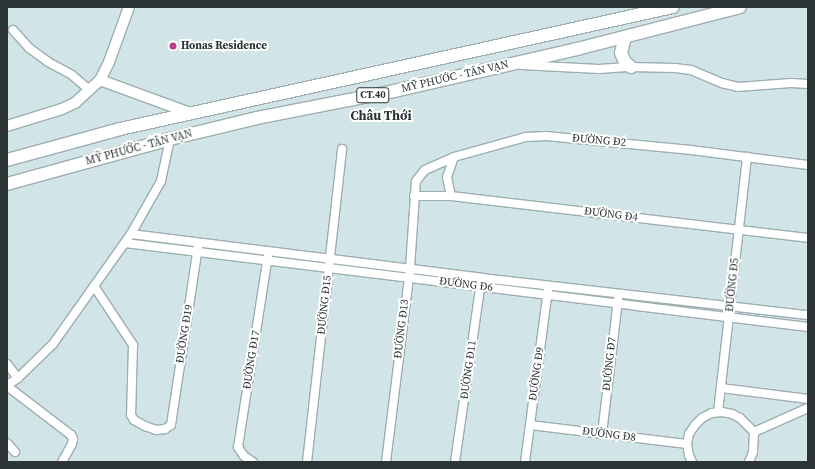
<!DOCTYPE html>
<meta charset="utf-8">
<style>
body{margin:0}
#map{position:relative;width:815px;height:469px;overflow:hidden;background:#d1e4e7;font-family:"Source Serif 4",serif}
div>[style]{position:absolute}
.roads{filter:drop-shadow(1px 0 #9caeb0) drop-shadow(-1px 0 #9caeb0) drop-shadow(0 1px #9caeb0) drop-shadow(0 -1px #9caeb0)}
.minor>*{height:8px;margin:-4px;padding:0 4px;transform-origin:4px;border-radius:4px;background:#fff}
.tertiary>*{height:10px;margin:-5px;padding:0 5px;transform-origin:5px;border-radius:5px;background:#fff}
.primary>*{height:12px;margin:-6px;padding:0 6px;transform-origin:6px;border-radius:6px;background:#fff}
.dots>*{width:11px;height:11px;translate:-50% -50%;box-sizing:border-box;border:2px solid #fff;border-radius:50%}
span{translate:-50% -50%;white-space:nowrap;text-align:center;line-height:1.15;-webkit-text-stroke:4px #fff;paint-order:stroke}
.shield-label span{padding:1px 3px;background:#fff;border:1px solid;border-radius:3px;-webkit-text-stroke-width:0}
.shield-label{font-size:10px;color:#2d3435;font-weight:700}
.poi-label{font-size:11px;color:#2d3435;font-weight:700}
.left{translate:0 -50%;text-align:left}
.street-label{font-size:11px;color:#2d3435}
.quarter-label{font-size:13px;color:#2d3435;font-weight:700}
.frame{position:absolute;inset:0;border:8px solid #2d3435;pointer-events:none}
</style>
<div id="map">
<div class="roads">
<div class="minor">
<div style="left:13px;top:30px;width:24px;rotate:48deg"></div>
<div style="left:29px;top:48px;width:24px;rotate:36deg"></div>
<div style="left:48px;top:62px;width:27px;rotate:28deg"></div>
<div style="left:72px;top:75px;width:23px;rotate:41deg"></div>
<div style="left:521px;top:65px;width:78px;rotate:2.9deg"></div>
<div style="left:599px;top:69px;width:32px;rotate:-4deg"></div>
<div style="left:631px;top:67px;width:44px;rotate:1.3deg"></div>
<div style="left:675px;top:68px;width:16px;rotate:7deg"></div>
<div style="left:691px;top:70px;width:34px;rotate:23deg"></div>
<div style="left:722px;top:83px;width:16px;rotate:14deg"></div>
<div style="left:738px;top:87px;width:53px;rotate:-4.3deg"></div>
<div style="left:791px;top:83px;width:17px;rotate:3deg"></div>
<div style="left:414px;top:196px;width:37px"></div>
<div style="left:451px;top:196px;width:359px;rotate:6.7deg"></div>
<div style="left:451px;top:196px;width:19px;rotate:-102deg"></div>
<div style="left:447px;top:177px;width:21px;rotate:-71deg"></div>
<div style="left:131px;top:234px;width:354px;rotate:7.1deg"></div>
<div style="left:482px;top:278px;width:328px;rotate:6.5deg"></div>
<div style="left:125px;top:243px;width:688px;rotate:7.01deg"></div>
<div style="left:94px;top:286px;width:71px;rotate:56.5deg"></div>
<div style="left:133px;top:345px;width:70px;rotate:91.6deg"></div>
<div style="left:131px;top:415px;width:6px;rotate:59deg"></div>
<div style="left:134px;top:420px;width:13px;rotate:29deg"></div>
<div style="left:145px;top:426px;width:12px;rotate:20deg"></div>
<div style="left:156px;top:430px;width:9px;rotate:-6deg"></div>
<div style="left:165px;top:429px;width:7px;rotate:-34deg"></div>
<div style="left:171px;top:425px;width:181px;rotate:-81.4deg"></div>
<div style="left:7px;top:364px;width:18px;rotate:52deg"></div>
<div style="left:7px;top:385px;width:13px;rotate:-32deg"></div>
<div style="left:18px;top:378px;width:49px;rotate:-44.2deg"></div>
<div style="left:53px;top:344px;width:135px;rotate:-54.7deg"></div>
<div style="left:131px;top:234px;width:61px;rotate:-60.5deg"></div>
<div style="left:161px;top:181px;width:43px;rotate:-77.9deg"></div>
<div style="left:7px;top:386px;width:81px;rotate:37.4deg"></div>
<div style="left:71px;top:435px;width:4px;rotate:63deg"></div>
<div style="left:73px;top:439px;width:5px;rotate:101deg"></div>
<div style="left:72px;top:444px;width:21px;rotate:119deg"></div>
<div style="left:721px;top:388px;width:88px;rotate:7.2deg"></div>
<div style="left:718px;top:412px;width:257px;rotate:-83.5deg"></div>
<div style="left:530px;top:425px;width:158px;rotate:6.9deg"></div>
<div style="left:754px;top:432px;width:59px;rotate:-24deg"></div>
<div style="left:602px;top:434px;width:136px;rotate:-83.2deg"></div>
<div style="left:7px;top:443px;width:12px;rotate:48deg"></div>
<div style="left:253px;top:462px;width:11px;rotate:-146deg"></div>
<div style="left:244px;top:456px;width:11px;rotate:-124deg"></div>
<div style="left:238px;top:447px;width:193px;rotate:-81.1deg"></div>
<div style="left:307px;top:462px;width:315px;rotate:-83.6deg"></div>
<div style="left:386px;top:462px;width:195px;rotate:-82.9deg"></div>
<div style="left:410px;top:268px;width:87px;rotate:-86.1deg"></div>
<div style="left:416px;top:181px;width:14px;rotate:-51deg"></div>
<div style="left:425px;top:170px;width:32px;rotate:-24deg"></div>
<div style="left:454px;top:157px;width:75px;rotate:-15.5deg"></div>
<div style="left:526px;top:137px;width:20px;rotate:-3deg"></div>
<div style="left:546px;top:136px;width:146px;rotate:5.5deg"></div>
<div style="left:691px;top:150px;width:118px;rotate:7.3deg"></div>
<div style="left:455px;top:462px;width:182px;rotate:-81.8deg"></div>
<div style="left:525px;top:462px;width:174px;rotate:-82.4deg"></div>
<div style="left:692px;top:462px;width:8px;rotate:-113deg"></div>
<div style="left:689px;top:455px;width:11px;rotate:-100deg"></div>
<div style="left:687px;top:444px;width:10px;rotate:-79deg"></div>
<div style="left:689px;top:434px;width:11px;rotate:-56deg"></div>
<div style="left:695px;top:425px;width:10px;rotate:-45deg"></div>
<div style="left:702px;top:418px;width:11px;rotate:-27deg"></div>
<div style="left:712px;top:413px;width:10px;rotate:-6deg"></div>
<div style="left:722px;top:412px;width:10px;rotate:11deg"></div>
<div style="left:732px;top:414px;width:9px;rotate:27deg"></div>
<div style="left:740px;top:418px;width:20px;rotate:45deg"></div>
<div style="left:754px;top:432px;width:20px;rotate:93deg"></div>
<div style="left:753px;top:452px;width:11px;rotate:112deg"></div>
</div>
<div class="tertiary">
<div style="left:100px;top:80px;width:96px;rotate:20.1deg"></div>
<div style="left:7px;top:126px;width:58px;rotate:-17.2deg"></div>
<div style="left:62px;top:109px;width:14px;rotate:-25deg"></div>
<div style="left:75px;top:103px;width:19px;rotate:-43deg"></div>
<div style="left:89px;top:90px;width:15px;rotate:-42deg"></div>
<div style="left:100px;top:80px;width:20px;rotate:-63deg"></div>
<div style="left:109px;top:62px;width:59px;rotate:-70deg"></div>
</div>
<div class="primary">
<div style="left:625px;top:37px;width:16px;rotate:104deg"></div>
<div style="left:621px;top:53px;width:10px;rotate:66deg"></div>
<div style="left:625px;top:62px;width:8px;rotate:40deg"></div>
<div style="left:7px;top:160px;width:117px;rotate:-15.3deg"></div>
<div style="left:120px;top:129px;width:566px;rotate:-12.44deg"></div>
<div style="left:7px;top:184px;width:169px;rotate:-15.4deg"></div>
<div style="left:170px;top:139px;width:89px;rotate:-13.6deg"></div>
<div style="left:257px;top:118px;width:140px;rotate:-11.1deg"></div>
<div style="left:394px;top:91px;width:188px;rotate:-12.9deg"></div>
<div style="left:577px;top:49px;width:168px;rotate:-14.4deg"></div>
</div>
</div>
<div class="dots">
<div style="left:173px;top:46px;background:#bd3c86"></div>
</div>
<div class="shield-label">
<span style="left:373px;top:95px">CT.40</span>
</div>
<div class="poi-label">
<span class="left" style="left:181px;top:46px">Honas Residence</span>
</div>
<div class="street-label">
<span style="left:455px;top:77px;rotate:-13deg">MỸ PHƯỚC - TÂN VẠN</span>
<span style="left:599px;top:141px;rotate:5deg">ĐƯỜNG Đ2</span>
<span style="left:139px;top:148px;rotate:-15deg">MỸ PHƯỚC - TÂN VẠN</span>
<span style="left:611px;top:215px;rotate:7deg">ĐƯỜNG Đ4</span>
<span style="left:466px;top:285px;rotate:7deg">ĐƯỜNG Đ6</span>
<span style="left:733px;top:285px;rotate:-84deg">ĐƯỜNG Đ5</span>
<span style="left:325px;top:305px;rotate:-84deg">ĐƯỜNG Đ15</span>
<span style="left:402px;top:329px;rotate:-83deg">ĐƯỜNG Đ13</span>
<span style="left:185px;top:334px;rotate:-81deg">ĐƯỜNG Đ19</span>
<span style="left:252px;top:360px;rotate:-81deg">ĐƯỜNG Đ17</span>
<span style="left:610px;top:364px;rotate:-84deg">ĐƯỜNG Đ7</span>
<span style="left:469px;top:370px;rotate:-82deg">ĐƯỜNG Đ11</span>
<span style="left:537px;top:374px;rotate:-82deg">ĐƯỜNG Đ9</span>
<span style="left:609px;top:435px;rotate:7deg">ĐƯỜNG Đ8</span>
</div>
<div class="quarter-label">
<span style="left:381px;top:116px">Châu Thới</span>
</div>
<div class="frame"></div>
</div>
